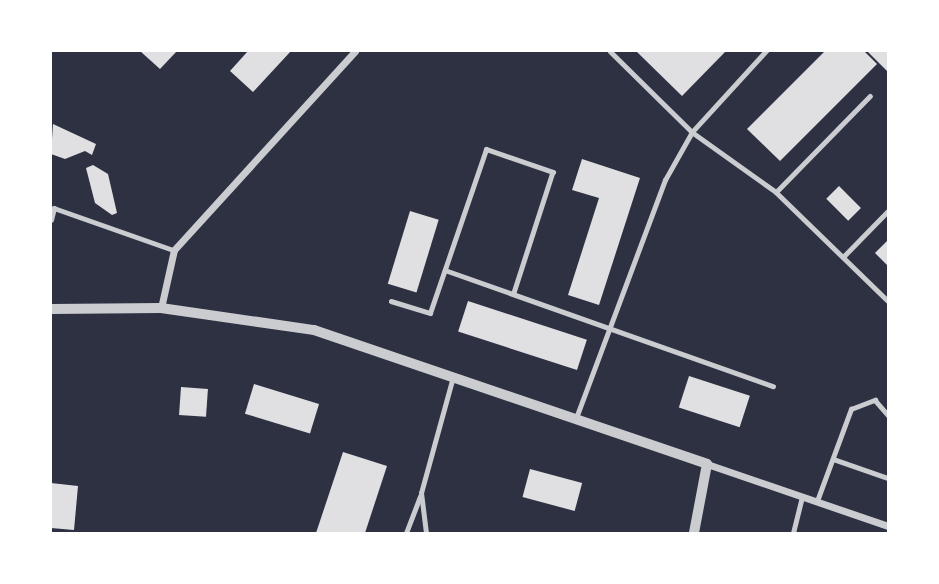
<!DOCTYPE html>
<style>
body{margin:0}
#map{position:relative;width:939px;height:584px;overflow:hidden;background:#2d3142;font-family:Commissioner,sans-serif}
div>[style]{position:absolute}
.building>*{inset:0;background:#e0e0e3;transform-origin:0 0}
.service>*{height:4.5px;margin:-2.25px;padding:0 2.25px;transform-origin:2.25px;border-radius:2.25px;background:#caccd0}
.minor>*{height:7px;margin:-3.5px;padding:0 3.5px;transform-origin:3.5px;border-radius:3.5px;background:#caccd0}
.tertiary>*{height:10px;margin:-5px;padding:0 5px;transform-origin:5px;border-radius:5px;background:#caccd0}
span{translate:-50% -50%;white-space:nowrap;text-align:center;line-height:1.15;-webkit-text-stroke:5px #fff;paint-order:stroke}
.frame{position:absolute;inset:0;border:52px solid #fff;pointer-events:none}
</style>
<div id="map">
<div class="building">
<div style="clip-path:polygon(140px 51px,177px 51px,160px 69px)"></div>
<div style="clip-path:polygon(248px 51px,291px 51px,253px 92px,230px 71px)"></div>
<div style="clip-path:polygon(636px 51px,726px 51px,682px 96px)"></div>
<div style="clip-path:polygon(825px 51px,864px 51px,877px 64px,780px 161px,747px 129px)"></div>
<div style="clip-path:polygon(867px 51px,888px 51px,888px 72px)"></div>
<div style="clip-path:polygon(53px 124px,96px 144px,92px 155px,85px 151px,65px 159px,51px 154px)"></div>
<div style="clip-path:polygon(582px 159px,640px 178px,599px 305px,568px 295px,599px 198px,572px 190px)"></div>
<div style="clip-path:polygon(93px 165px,108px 174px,117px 213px,112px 215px,95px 203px,86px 168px)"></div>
<div style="left:839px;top:186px;width:31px;height:18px;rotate:45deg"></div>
<div style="left:410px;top:211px;width:30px;height:76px;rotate:17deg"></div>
<div style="clip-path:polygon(888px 240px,888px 266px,875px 253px)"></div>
<div style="left:468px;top:301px;width:125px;height:32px;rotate:18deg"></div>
<div style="left:689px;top:376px;width:64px;height:33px;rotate:18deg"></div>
<div style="left:254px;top:384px;width:68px;height:31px;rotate:17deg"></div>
<div style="left:181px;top:387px;width:27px;height:28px;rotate:4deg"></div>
<div style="clip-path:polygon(343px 452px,387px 466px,365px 533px,316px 533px)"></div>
<div style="left:530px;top:469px;width:54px;height:29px;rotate:15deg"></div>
<div style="clip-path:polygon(51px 483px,78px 486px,74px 530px,51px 528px)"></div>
</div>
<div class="service">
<div style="left:610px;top:51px;width:115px;rotate:44.6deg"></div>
<div style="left:692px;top:132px;width:103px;rotate:35.5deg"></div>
<div style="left:776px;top:192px;width:156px;rotate:44.2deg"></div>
<div style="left:776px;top:192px;width:134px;rotate:-45.6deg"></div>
<div style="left:51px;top:220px;width:12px;rotate:-76deg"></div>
<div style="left:54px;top:208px;width:126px;rotate:19.4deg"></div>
<div style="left:843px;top:257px;width:64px;rotate:-45.6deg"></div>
<div style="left:445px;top:270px;width:348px;rotate:19.5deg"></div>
<div style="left:391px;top:301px;width:41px;rotate:17.1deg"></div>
<div style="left:430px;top:313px;width:173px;rotate:-71.1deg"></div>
<div style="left:486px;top:149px;width:71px;rotate:18.9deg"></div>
<div style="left:553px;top:172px;width:127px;rotate:107.9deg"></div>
<div style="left:576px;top:418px;width:254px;rotate:-69.5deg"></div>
<div style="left:665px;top:180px;width:55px;rotate:-60.6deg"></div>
<div style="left:692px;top:132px;width:110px;rotate:-47.6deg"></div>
<div style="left:833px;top:459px;width:58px;rotate:19.1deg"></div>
<div style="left:817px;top:501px;width:98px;rotate:-69.7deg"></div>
<div style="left:851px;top:409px;width:26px;rotate:-21deg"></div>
<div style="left:875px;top:400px;width:20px;rotate:49deg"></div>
<div style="left:406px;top:533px;width:39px;rotate:-69deg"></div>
<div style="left:426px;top:533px;width:40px;rotate:-97.1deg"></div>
<div style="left:421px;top:493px;width:120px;rotate:-74.6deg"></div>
<div style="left:793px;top:533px;width:37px;rotate:-76deg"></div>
</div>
<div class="minor">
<div style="left:161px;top:308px;width:59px;rotate:-77.4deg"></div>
<div style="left:174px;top:250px;width:269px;rotate:-47.7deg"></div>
<div style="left:707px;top:464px;width:191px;rotate:18.9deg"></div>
</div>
<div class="tertiary">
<div style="left:51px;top:309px;width:110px;rotate:-0.5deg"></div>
<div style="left:161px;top:308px;width:155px;rotate:8.2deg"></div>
<div style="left:314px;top:330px;width:415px;rotate:18.8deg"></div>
<div style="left:707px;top:464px;width:70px;rotate:100.7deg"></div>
</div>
<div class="frame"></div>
</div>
